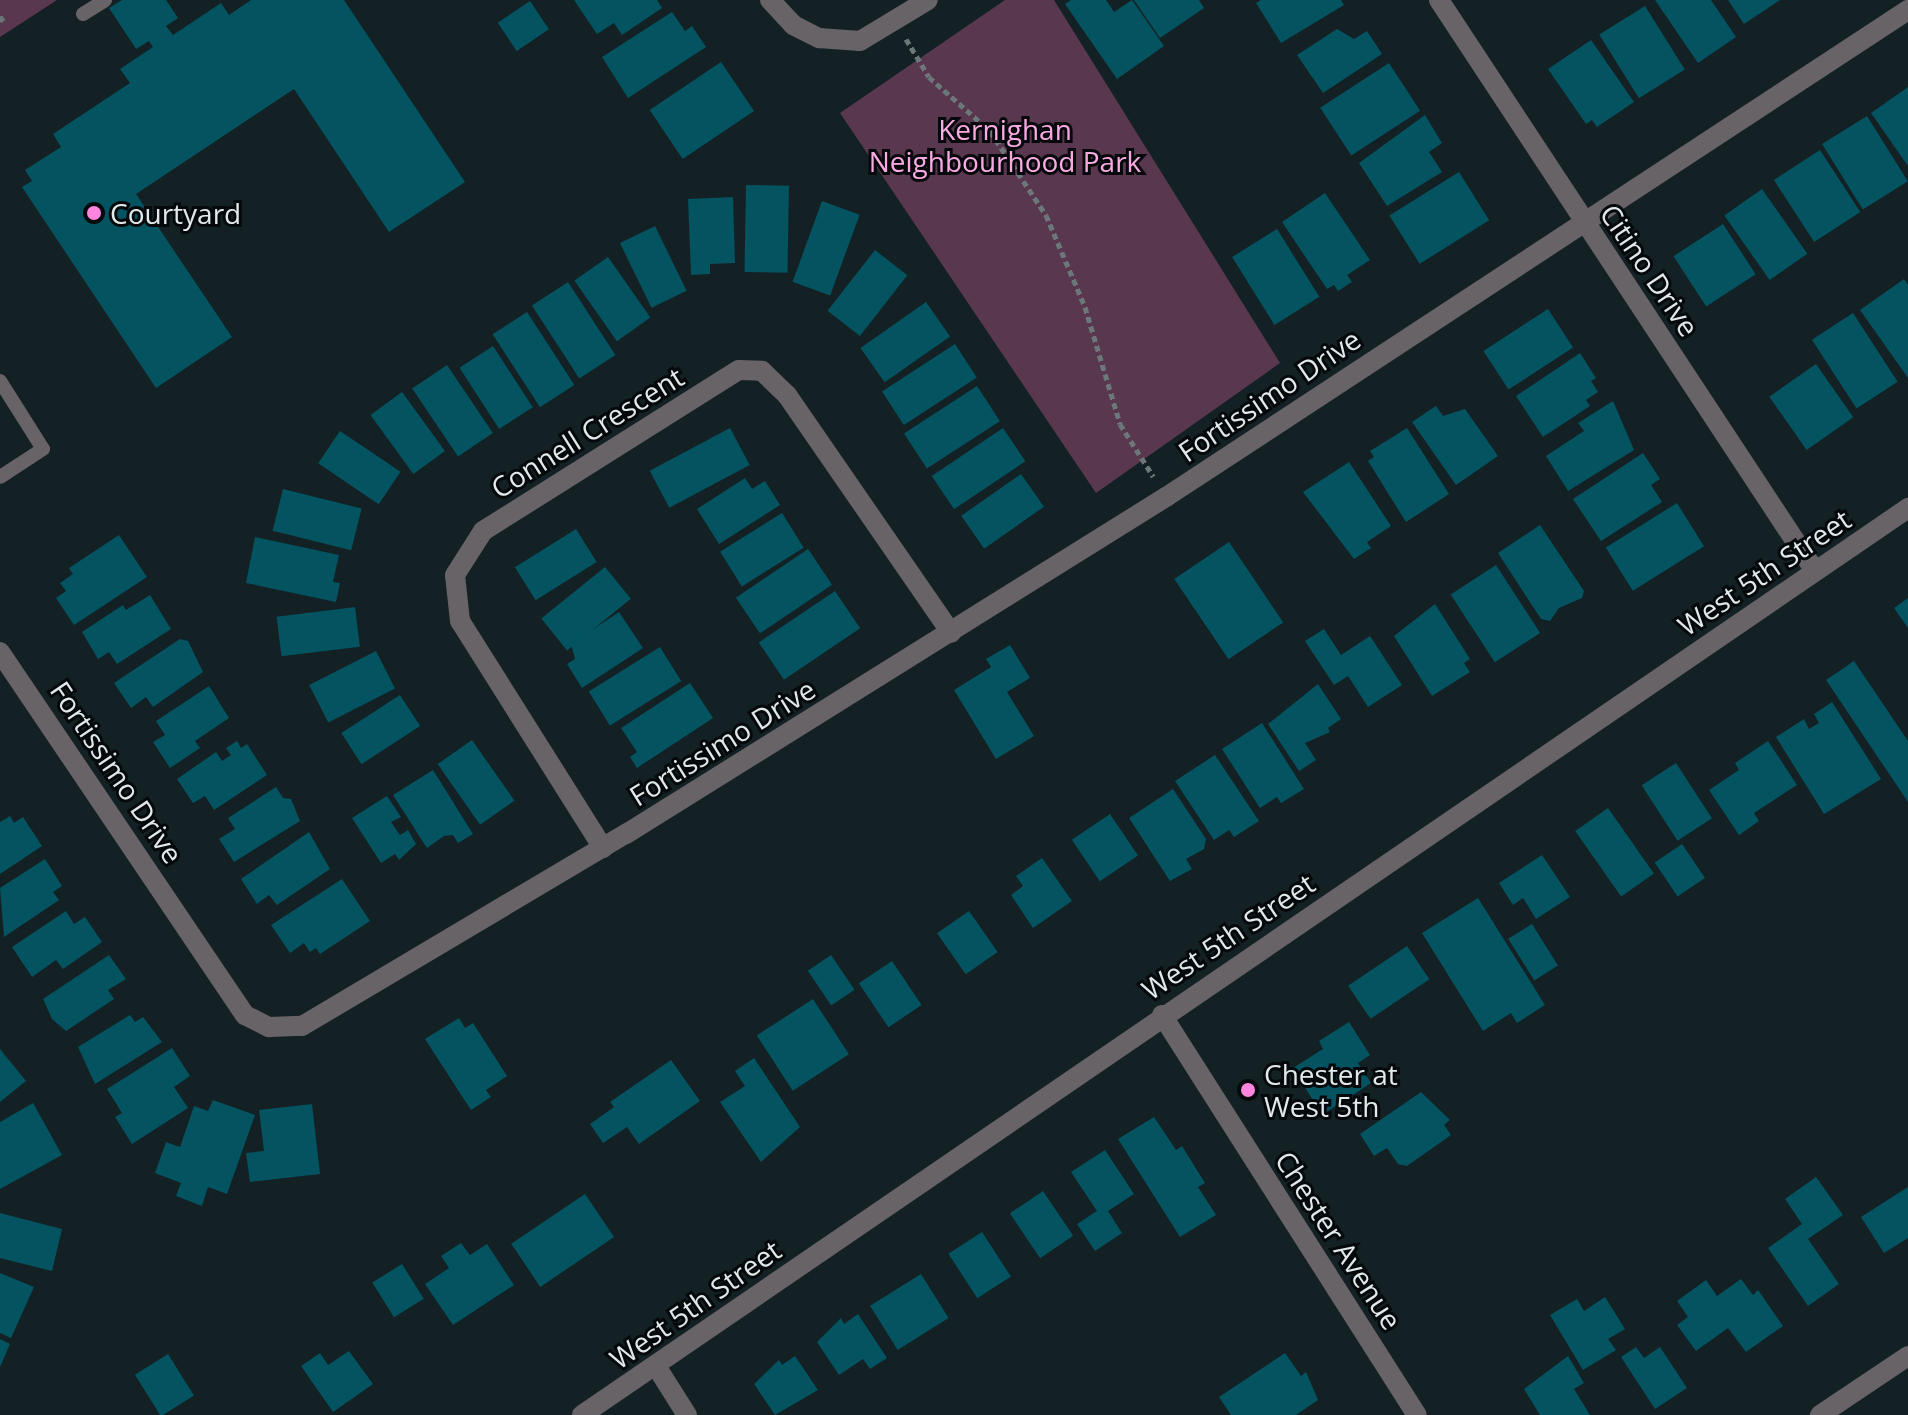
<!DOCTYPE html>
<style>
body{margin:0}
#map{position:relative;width:1908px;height:1415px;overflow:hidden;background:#142124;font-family:"Open Sans",sans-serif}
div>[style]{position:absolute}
.green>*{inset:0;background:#59384f}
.building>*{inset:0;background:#035361;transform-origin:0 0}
.path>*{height:5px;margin-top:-2.5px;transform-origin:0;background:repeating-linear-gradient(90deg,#6c777a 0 6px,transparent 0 10px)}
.service>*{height:14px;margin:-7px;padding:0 7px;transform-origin:7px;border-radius:7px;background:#686367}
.minor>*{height:20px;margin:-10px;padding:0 10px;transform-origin:10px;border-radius:10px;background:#686367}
.tertiary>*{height:20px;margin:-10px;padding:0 10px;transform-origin:10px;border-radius:10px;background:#686367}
.dots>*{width:22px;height:22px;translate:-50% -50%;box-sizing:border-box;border:4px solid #05090b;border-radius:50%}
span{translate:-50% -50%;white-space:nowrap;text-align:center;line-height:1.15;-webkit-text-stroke:6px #05090b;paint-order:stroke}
.park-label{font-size:28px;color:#faa9e2}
.poi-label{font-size:28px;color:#e1e9eb}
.left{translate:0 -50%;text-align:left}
.street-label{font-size:28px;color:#e1e9eb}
</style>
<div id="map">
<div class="green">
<div style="clip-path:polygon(0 0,57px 0,0 37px)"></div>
<div style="clip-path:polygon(1005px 0,1054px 0,1280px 363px,1096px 493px,840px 113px)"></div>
</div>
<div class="building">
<div style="clip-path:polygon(122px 0,166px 0,178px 18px,166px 26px,173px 35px,221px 3px,229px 15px,251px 0,344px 0,465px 182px,389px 232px,294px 89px,136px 194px,232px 337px,156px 388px,22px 187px,32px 181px,25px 170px,61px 147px,53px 134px,130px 83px,120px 69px,153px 47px,149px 41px,136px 49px,109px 8px)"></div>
<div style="clip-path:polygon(574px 0,657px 0,662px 8px,622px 35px,614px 23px,597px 34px)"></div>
<div style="clip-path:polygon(1071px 0,1106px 0,1114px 12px,1132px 0,1164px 46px,1117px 79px,1065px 4px)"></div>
<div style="clip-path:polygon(1134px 0,1199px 0,1204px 8px,1160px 38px)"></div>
<div style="clip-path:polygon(1261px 0,1341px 0,1344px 5px,1281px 43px,1256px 3px)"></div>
<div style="clip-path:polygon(1655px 0,1711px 0,1736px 37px,1698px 63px)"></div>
<div style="clip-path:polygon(1728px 0,1780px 0,1744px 24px)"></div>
<div style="left:530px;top:1px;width:34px;height:39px;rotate:56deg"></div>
<div style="left:1645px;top:6px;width:75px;height:54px;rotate:58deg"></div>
<div style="clip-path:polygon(672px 12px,685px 31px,692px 26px,706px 47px,628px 98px,602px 57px)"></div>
<div style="clip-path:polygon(1337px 29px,1354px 39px,1367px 31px,1382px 54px,1323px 93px,1297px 55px)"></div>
<div style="clip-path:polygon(1591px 40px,1634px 102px,1597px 127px,1592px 120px,1586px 124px,1548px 69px)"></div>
<div style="left:721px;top:62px;width:59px;height:86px;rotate:56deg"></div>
<div style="left:1389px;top:63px;width:57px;height:82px;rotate:57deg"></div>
<div style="clip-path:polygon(1908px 87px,1908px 166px,1871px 113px)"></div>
<div style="clip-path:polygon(1425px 115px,1442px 143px,1429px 152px,1442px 172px,1387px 206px,1359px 163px)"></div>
<div style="left:1867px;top:116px;width:77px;height:53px;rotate:58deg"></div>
<div style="left:1820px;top:150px;width:74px;height:55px;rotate:57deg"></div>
<div style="left:1459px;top:172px;width:57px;height:82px;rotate:58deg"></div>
<div style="left:746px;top:185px;width:43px;height:87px;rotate:1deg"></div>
<div style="left:1762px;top:189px;width:79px;height:46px;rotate:55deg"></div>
<div style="clip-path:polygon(1325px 193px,1370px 260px,1347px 275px,1352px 282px,1338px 291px,1334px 285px,1327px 289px,1282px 222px)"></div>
<div style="clip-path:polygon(733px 197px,735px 263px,710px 264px,710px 274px,691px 275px,688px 199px)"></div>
<div style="left:822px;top:201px;width:40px;height:86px;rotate:20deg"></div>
<div style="left:1723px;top:224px;width:60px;height:59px;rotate:57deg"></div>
<div style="left:655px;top:226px;width:72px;height:39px;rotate:64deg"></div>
<div style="left:1277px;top:229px;width:80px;height:53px;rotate:58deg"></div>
<div style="left:875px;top:250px;width:41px;height:77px;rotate:38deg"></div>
<div style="left:608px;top:257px;width:74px;height:41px;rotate:55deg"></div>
<div style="clip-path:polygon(1904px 279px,1908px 285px,1908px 378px,1860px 310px)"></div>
<div style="left:568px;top:282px;width:87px;height:43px;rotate:57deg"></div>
<div style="left:926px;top:302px;width:42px;height:80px;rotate:55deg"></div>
<div style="left:1548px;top:309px;width:46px;height:77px;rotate:57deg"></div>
<div style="left:527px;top:312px;width:87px;height:41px;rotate:57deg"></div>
<div style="left:1853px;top:313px;width:82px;height:49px;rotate:57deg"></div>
<div style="left:955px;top:344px;width:40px;height:87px;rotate:57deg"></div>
<div style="left:493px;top:346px;width:73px;height:40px;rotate:57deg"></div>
<div style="clip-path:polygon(1580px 353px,1596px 378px,1591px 381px,1598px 392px,1586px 400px,1590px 406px,1543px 437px,1516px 396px)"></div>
<div style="left:1816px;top:364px;width:65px;height:57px;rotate:55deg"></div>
<div style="left:447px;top:365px;width:82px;height:42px;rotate:56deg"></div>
<div style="left:977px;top:386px;width:42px;height:87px;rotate:57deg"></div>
<div style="left:402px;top:392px;width:73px;height:39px;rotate:54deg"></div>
<div style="clip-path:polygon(1613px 401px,1634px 450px,1568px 491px,1546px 456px,1584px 431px,1578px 423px)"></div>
<div style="clip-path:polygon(1436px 406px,1443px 416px,1465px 409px,1498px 456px,1456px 485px,1412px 422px)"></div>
<div style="left:730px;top:428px;width:42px;height:91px;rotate:62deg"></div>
<div style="left:1003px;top:428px;width:40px;height:86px;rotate:56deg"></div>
<div style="clip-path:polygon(1407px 428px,1449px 494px,1406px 522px,1368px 461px,1374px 457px,1370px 451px)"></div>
<div style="left:340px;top:431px;width:73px;height:39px;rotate:34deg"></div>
<div style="clip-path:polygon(1643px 453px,1660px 479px,1651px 485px,1662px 502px,1601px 541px,1573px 499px)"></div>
<div style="clip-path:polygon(1349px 462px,1391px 526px,1367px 542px,1371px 548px,1354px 559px,1303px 492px)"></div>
<div style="left:1021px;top:474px;width:40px;height:73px;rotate:55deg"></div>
<div style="clip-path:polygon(745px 478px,752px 489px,765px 481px,780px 505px,719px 544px,697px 509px)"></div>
<div style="left:283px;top:489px;width:81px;height:43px;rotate:14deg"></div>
<div style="left:1677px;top:503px;width:51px;height:84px;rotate:58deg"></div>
<div style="left:782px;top:513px;width:41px;height:73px;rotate:58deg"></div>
<div style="clip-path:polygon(1540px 525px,1584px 591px,1582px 598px,1559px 608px,1550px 621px,1541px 619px,1498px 553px)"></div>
<div style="left:576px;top:529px;width:39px;height:72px;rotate:58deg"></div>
<div style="clip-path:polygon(119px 535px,147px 577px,74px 625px,56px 598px,66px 591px,60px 583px,73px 574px,69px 568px)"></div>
<div style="clip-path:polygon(255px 537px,339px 555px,333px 582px,340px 583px,336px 602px,246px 583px)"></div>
<div style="left:1229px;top:542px;width:97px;height:66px;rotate:56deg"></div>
<div style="left:808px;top:549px;width:43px;height:87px;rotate:56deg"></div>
<div style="left:1496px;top:565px;width:81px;height:54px;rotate:57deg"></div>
<div style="left:605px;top:567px;width:41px;height:82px;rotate:51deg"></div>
<div style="left:835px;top:591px;width:45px;height:92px;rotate:56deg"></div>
<div style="clip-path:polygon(150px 595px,171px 629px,117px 664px,109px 652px,98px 659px,82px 632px,123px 605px,126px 610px)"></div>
<div style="clip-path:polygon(1908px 598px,1908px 628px,1894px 608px)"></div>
<div style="clip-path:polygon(1435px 604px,1470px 659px,1464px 663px,1470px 672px,1432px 696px,1394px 636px)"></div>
<div style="left:355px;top:607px;width:40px;height:79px;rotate:83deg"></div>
<div style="clip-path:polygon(619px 612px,643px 648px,582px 688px,567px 664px,575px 659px,571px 644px)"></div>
<div style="clip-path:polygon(1324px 629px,1341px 655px,1370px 636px,1402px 685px,1368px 707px,1348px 676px,1334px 685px,1305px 641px)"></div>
<div style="clip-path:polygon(180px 639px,188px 641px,203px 672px,153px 707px,146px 697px,131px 708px,114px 683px)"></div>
<div style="clip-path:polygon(1010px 645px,1030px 678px,1007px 692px,1034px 736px,996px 759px,954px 690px,991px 667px,986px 659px)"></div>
<div style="left:660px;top:647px;width:40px;height:84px;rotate:58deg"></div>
<div style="left:376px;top:651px;width:42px;height:75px;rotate:63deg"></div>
<div style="clip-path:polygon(1854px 661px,1908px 741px,1908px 802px,1826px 680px)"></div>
<div style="clip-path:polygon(690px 683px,713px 718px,637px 768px,630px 757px,637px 752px,621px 728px)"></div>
<div style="clip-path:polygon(1318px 684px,1341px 719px,1328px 728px,1330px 732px,1305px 743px,1316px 760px,1299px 771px,1268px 724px)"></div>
<div style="clip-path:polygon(209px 686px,229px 718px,195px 741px,200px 748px,170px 768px,153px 742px,165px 735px,156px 721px)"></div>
<div style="left:400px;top:695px;width:37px;height:70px;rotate:57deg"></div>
<div style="clip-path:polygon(1832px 702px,1881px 779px,1824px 814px,1776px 737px,1804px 719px,1809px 729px,1819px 723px,1814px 714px)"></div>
<div style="clip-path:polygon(1262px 723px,1304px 789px,1281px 803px,1277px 797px,1260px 808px,1222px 749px)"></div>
<div style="left:472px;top:740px;width:74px;height:42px;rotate:55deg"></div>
<div style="clip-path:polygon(237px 741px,241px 748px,247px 744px,267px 775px,214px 810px,205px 796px,193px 803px,177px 779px,216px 752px,222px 761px,231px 755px,226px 748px)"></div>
<div style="clip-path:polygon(1768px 741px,1797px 785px,1754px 813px,1759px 821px,1739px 835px,1709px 790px,1739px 770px,1735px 763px)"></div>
<div style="clip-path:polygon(1215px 755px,1259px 821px,1234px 837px,1229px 830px,1214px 840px,1175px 781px)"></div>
<div style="left:1676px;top:763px;width:66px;height:41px;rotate:57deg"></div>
<div style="clip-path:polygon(433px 770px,473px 834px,458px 843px,453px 835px,444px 836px,427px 848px,393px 795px)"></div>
<div style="clip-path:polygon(276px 787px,283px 798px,291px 799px,300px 821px,234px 862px,219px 839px,235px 829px,228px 818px)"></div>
<div style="clip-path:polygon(1173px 789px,1206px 839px,1204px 849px,1186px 859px,1192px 869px,1170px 881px,1129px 818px)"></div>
<div style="clip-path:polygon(387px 796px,401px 817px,391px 822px,400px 835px,408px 830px,416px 844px,399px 860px,395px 854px,381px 863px,352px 818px)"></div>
<div style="left:1608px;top:808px;width:80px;height:40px;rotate:55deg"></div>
<div style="left:1110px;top:814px;width:50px;height:46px;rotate:56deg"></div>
<div style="clip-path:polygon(10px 816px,14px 823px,23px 817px,42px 846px,0 874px,0 822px)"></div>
<div style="clip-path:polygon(309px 832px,330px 869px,277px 905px,269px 895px,257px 904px,241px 879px)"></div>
<div style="left:1682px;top:844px;width:41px;height:33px;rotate:56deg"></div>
<div style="clip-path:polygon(1542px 855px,1570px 897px,1536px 919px,1523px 898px,1513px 905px,1499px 883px)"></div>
<div style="clip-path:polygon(1042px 858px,1072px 901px,1033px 928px,1011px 895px,1023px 886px,1016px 876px)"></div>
<div style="clip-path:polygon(45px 859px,62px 886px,53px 892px,59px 900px,4px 937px,0 888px)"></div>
<div style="clip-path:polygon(342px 879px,370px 921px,320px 954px,316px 948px,310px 952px,304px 943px,290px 953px,271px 925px)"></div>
<div style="clip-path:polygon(1478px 898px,1545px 1005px,1517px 1023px,1511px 1013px,1483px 1031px,1422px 933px)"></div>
<div style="clip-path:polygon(66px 911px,74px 924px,85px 917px,102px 942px,63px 969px,56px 960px,32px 977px,12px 947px)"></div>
<div style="left:969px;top:911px;width:50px;height:39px;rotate:55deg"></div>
<div style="left:1532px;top:924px;width:49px;height:28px;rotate:58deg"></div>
<div style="left:1407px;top:946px;width:40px;height:71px;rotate:56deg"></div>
<div style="clip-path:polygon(109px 955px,126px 979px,108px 990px,114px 999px,66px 1031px,52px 1019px,43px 999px)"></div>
<div style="left:831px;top:955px;width:42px;height:28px;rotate:56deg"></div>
<div style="left:892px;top:961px;width:53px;height:40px;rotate:56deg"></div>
<div style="left:813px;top:999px;width:66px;height:67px;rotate:57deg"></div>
<div style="clip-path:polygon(130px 1015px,135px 1022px,143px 1017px,162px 1042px,95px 1084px,78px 1047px)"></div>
<div style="clip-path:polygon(459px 1018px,465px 1028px,473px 1023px,507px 1076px,486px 1090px,491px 1097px,471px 1110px,425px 1039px)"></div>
<div style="clip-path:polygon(1349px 1022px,1370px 1055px,1358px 1063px,1371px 1083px,1322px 1115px,1293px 1068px,1323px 1049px,1319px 1041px)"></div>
<div style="clip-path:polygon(172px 1048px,190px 1076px,174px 1087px,188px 1108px,132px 1144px,115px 1117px,122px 1113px,107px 1089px)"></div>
<div style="clip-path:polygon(0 1049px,26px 1081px,0 1102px)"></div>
<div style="clip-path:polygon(754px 1058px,800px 1127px,761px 1162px,720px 1102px,745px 1086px,735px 1071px)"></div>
<div style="clip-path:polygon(671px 1060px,700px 1101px,639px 1144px,627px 1127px,603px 1143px,590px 1124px,614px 1107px,610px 1102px)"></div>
<div style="clip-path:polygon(1421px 1092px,1450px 1120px,1444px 1125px,1451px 1135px,1407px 1166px,1398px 1164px,1387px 1148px,1374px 1156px,1360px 1134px)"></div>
<div style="clip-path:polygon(213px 1100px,255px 1115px,227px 1194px,208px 1187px,202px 1206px,176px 1196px,181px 1183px,155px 1173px,166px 1142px,180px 1147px,194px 1106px,208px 1111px)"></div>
<div style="clip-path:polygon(33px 1103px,62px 1155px,0 1189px,0 1122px)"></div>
<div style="clip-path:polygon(312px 1104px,320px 1174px,250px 1182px,246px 1153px,264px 1151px,259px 1110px)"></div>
<div style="clip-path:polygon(1154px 1117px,1176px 1150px,1182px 1146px,1205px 1183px,1198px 1187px,1216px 1215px,1180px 1237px,1118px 1139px)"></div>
<div style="clip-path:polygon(1105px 1150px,1134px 1194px,1108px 1211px,1122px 1233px,1095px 1251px,1077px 1224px,1097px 1211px,1071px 1172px)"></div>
<div style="clip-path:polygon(1816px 1177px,1843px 1215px,1808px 1239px,1839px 1284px,1808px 1306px,1768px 1248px,1802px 1224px,1785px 1199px)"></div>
<div style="clip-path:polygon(1908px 1187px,1908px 1238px,1884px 1253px,1861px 1217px)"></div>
<div style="left:1043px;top:1191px;width:54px;height:40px;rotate:56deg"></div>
<div style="left:585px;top:1194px;width:52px;height:89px;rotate:56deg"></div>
<div style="clip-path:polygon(0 1213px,62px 1229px,52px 1271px,0 1258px)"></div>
<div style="left:982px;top:1232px;width:53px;height:40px;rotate:57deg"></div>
<div style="clip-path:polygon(461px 1243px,470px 1255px,487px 1244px,514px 1285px,453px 1325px,425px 1284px,449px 1268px,441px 1256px)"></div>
<div style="left:402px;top:1264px;width:41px;height:35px;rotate:58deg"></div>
<div style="clip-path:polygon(0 1273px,34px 1287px,11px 1338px,0 1333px)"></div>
<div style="left:921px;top:1274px;width:52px;height:60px;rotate:58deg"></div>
<div style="clip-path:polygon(1741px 1279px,1753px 1295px,1758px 1290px,1783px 1326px,1746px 1352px,1728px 1328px,1696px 1351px,1677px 1325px,1688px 1317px,1677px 1301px,1706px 1280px,1717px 1296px)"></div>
<div style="clip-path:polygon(1605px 1297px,1625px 1329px,1608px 1339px,1616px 1350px,1583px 1370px,1550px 1315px,1577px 1299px,1584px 1311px)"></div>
<div style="clip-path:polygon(858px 1314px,887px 1358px,870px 1369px,863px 1359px,839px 1375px,817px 1342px,841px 1318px,844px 1324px)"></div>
<div style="clip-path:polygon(0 1339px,10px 1344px,0 1367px)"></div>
<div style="clip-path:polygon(1636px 1347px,1644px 1358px,1660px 1347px,1687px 1388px,1655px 1409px,1621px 1357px)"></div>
<div style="clip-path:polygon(349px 1351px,373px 1384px,333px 1412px,301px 1366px,320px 1353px,328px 1365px)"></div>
<div style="clip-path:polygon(1285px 1353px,1301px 1376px,1306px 1372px,1318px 1400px,1296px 1415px,1231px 1415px,1219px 1397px)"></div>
<div style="left:168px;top:1354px;width:49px;height:39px;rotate:58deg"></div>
<div style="clip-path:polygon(795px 1356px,818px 1390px,775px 1415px,754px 1384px,779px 1360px,782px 1365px)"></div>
<div style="clip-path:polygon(1568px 1356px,1584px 1383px,1574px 1389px,1590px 1415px,1540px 1415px,1524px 1389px)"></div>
</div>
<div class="path">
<div style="left:0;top:16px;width:9px;rotate:58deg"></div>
<div style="left:906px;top:39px;width:44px;rotate:58.8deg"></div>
<div style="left:929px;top:77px;width:81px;rotate:41.5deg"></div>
<div style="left:990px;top:131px;width:101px;rotate:56.3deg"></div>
<div style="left:1046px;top:215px;width:100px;rotate:67deg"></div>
<div style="left:1085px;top:307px;width:122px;rotate:73.3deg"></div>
<div style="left:1120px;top:424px;width:62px;rotate:57.6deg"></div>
</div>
<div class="service">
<div style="left:83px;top:14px;width:26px;rotate:-32deg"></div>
<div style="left:0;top:381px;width:80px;rotate:57.7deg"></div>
<div style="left:43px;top:449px;width:51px;rotate:146.9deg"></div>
</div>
<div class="minor">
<div style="left:770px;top:0;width:34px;rotate:47deg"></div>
<div style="left:793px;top:25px;width:29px;rotate:27deg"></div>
<div style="left:819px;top:38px;width:41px;rotate:4.2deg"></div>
<div style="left:860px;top:41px;width:79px;rotate:-31.1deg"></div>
<div style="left:1439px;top:0;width:684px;rotate:56.64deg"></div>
<div style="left:0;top:652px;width:438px;rotate:56deg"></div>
<div style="left:245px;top:1015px;width:27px;rotate:27deg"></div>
<div style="left:269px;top:1027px;width:33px;rotate:-2deg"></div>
<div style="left:302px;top:1026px;width:377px;rotate:-30.7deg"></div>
<div style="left:626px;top:834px;width:637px;rotate:-31.97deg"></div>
<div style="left:1166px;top:497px;width:888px;rotate:-33.28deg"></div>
<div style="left:603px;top:848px;width:268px;rotate:-122.2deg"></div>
<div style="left:460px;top:621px;width:46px;rotate:-96.2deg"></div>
<div style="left:455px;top:575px;width:52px;rotate:-57.5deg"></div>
<div style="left:483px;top:531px;width:302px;rotate:-32.2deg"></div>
<div style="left:739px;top:370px;width:23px;rotate:2deg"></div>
<div style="left:762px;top:371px;width:35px;rotate:44deg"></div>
<div style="left:787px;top:395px;width:289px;rotate:55.4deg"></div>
<div style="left:1162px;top:1015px;width:474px;rotate:57.5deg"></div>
<div style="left:656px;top:1366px;width:58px;rotate:57.7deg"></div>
<div style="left:1820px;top:1415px;width:106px;rotate:-33.8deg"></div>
</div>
<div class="tertiary">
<div style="left:582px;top:1415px;width:1607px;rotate:-34.37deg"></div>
</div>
<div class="dots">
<div style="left:94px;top:213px;background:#ff85df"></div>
<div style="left:1248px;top:1090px;background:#ff85df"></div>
</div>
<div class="park-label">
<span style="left:1005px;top:145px">Kernighan<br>Neighbourhood Park</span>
</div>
<div class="poi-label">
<span class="left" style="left:110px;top:213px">Courtyard</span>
<span class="left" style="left:1264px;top:1090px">Chester at<br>West 5th</span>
</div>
<div class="street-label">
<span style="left:1650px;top:270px;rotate:56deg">Citino Drive</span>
<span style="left:1269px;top:395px;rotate:-34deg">Fortissimo Drive</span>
<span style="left:587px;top:432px;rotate:-32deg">Connell Crescent</span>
<span style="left:1764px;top:572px;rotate:-34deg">West 5th Street</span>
<span style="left:722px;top:742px;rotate:-32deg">Fortissimo Drive</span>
<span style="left:117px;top:772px;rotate:56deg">Fortissimo Drive</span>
<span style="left:1228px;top:936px;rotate:-34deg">West 5th Street</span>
<span style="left:1339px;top:1240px;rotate:57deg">Chester Avenue</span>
<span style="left:695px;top:1304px;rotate:-35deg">West 5th Street</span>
</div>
</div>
